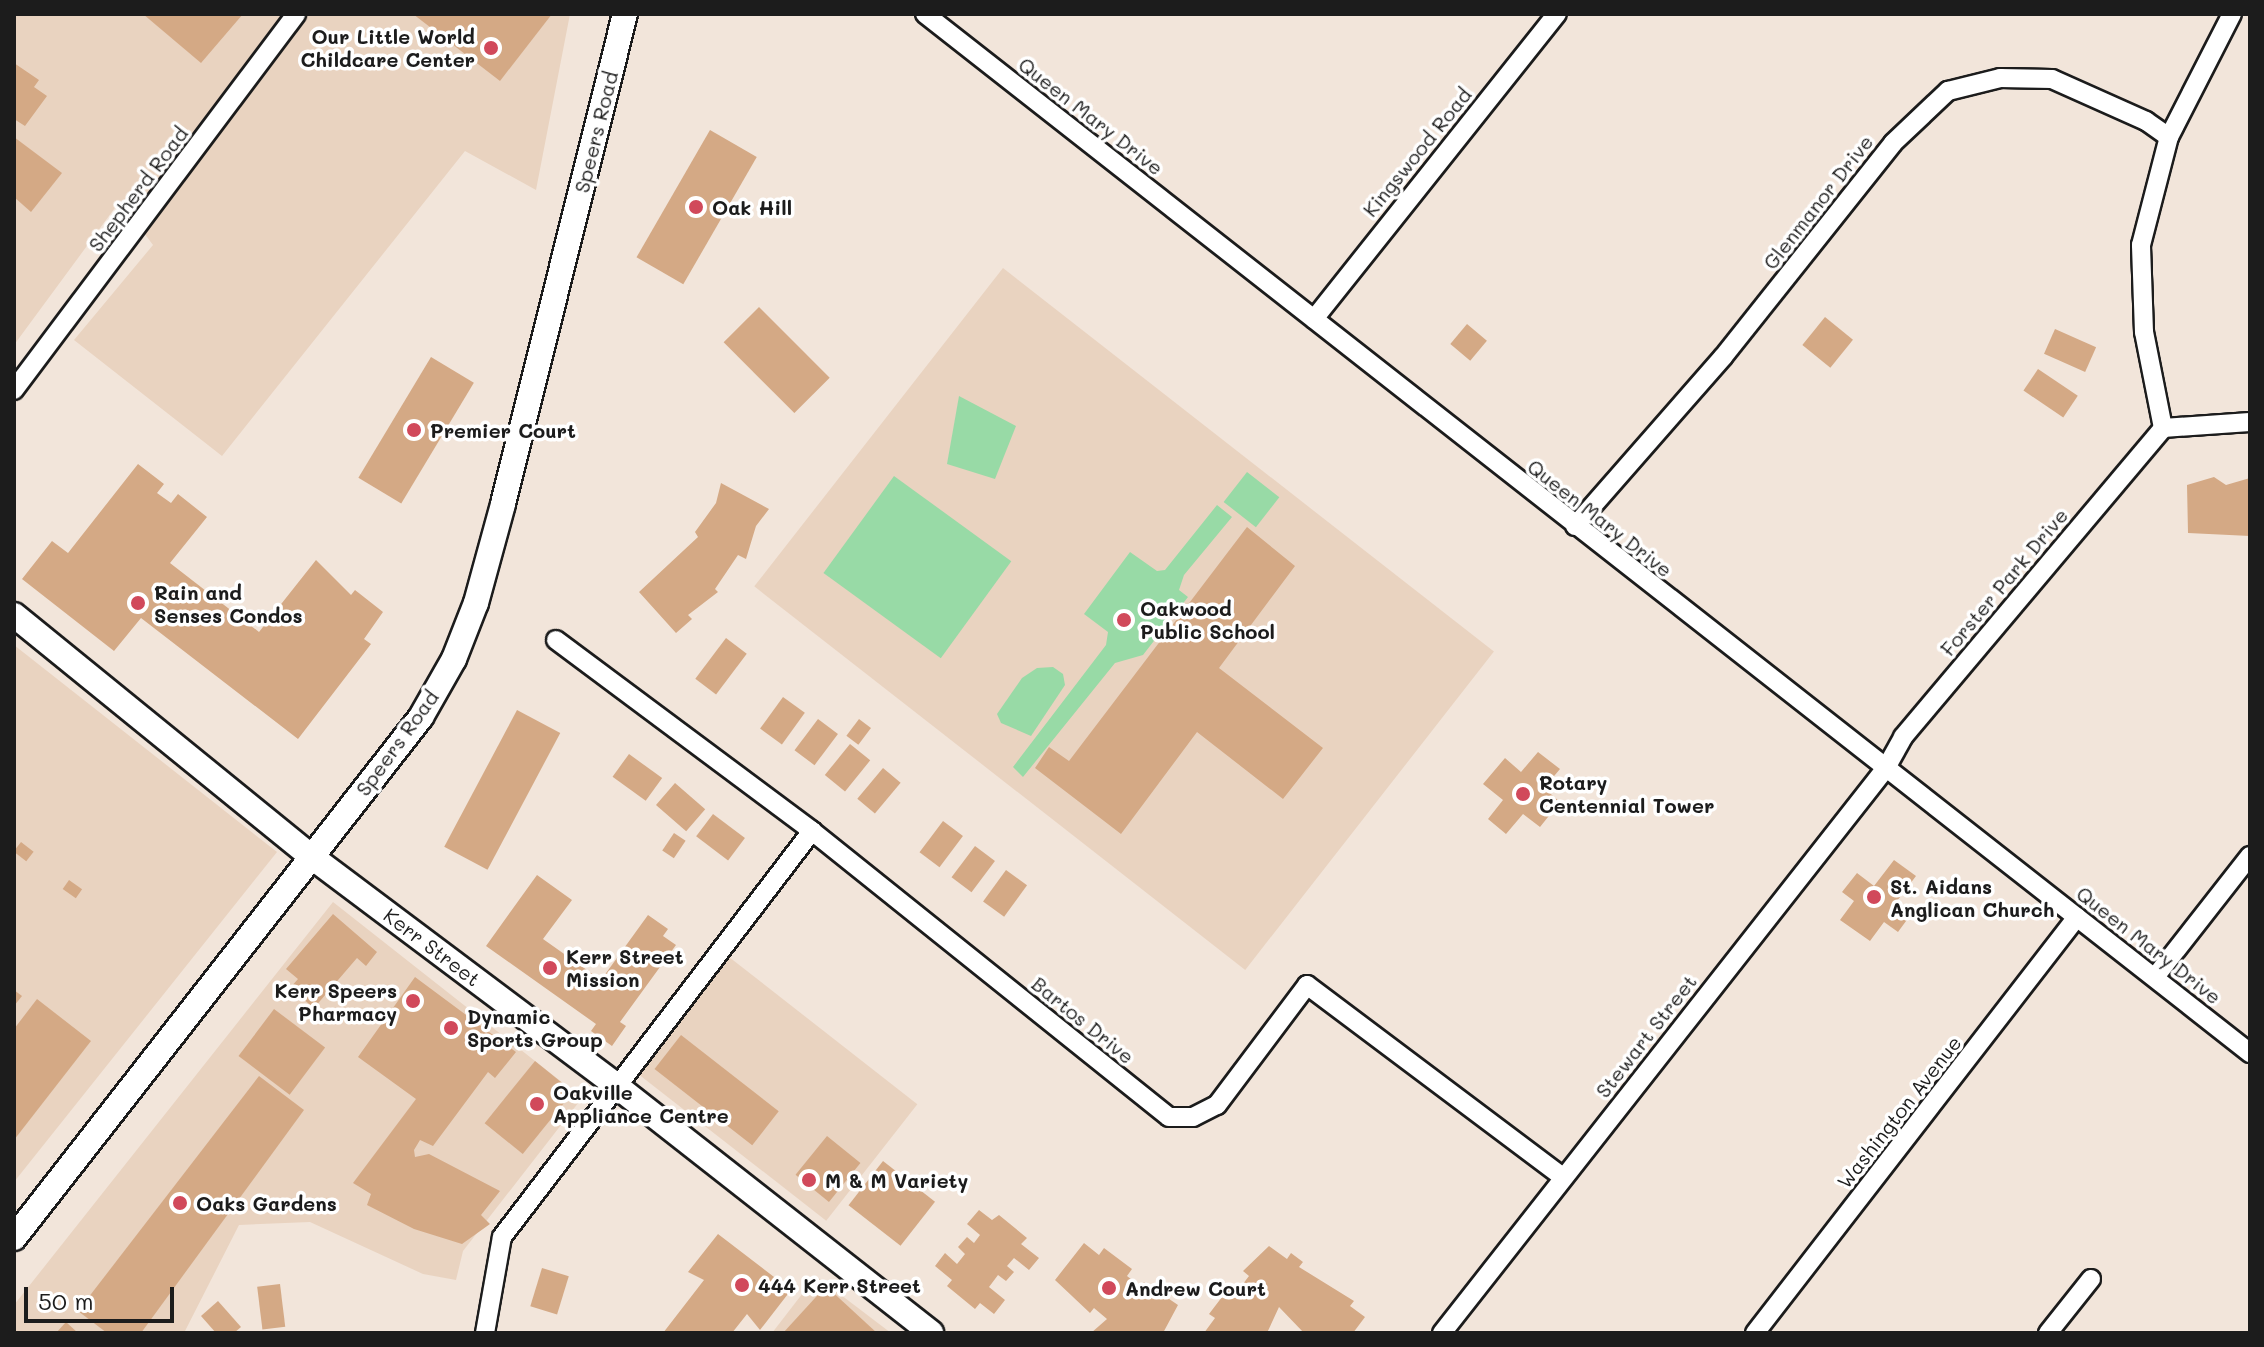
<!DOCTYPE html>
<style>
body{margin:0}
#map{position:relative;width:2264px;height:1347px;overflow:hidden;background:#f2e5da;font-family:Mali,sans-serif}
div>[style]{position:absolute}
.built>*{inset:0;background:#e9d3c0;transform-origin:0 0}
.green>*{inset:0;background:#98daa6;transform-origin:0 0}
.building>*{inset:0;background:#d4a985;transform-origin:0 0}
.roads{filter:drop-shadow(2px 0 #1c1c1c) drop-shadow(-2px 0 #1c1c1c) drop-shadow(0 2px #1c1c1c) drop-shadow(0 -2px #1c1c1c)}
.street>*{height:18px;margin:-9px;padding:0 9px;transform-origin:9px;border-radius:9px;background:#fff}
.secondary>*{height:24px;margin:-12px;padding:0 12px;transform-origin:12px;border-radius:12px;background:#fff}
.dots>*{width:22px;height:22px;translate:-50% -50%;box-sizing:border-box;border:4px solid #fff;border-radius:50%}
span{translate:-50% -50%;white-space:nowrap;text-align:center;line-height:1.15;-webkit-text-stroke:7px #fff;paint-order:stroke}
.poi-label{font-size:20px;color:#1c1c1c;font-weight:700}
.right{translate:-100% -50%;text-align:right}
.left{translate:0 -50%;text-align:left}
.street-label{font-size:20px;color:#1c1c1c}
.frame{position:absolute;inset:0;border:16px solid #1c1c1c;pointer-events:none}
.scale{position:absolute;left:24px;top:1287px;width:150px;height:36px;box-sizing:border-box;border:4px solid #1c1c1c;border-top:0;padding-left:10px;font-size:24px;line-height:28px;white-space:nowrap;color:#1c1c1c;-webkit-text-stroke:6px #fff;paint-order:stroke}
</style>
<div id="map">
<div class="built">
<div style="clip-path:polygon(15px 14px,570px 14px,536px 190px,465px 151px,222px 456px,74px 340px,153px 245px,120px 201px,14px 345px)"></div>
<div style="left:1003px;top:268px;width:623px;height:404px;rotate:38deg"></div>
<div style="clip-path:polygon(14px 645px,277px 852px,14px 1182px)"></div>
<div style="clip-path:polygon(333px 902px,582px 1098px,463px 1251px,456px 1280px,423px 1274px,310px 1222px,239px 1225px,184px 1333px,14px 1333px,14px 1305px)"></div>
<div style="left:729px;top:957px;width:239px;height:148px;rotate:38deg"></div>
<div style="clip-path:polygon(816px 1276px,891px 1333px,772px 1333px)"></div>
</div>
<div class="green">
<div style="clip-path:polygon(959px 396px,1016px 426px,995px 479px,947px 464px)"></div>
<div style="left:1247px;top:472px;width:41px;height:38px;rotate:38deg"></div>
<div style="left:894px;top:476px;width:145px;height:120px;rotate:36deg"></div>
<div style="clip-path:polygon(1217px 505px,1232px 517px,1184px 575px,1179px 590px,1188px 597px,1143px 655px,1115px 663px,1023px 777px,1013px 767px,1106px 645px,1108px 632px,1084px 614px,1130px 552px,1157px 571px,1165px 570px)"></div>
<div style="clip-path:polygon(1053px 667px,1063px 674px,1065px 685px,1031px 736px,1001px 723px,997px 714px,1022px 678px,1037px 668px)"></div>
</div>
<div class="building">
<div style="clip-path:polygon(143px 14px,243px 14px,201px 63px)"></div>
<div style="clip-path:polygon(413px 14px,552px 14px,500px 81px)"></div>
<div style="clip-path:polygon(14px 63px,39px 80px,34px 87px,47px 96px,25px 126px,14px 119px)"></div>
<div style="left:710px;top:130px;width:54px;height:147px;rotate:30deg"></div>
<div style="clip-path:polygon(14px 137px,62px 173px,31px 212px,14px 197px)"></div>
<div style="left:759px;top:307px;width:100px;height:50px;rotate:45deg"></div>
<div style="left:1825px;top:317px;width:36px;height:36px;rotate:39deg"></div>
<div style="left:1467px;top:324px;width:26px;height:26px;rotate:40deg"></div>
<div style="left:2055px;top:329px;width:45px;height:27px;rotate:24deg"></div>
<div style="left:431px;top:357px;width:50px;height:141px;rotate:31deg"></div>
<div style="left:2038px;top:369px;width:48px;height:26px;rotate:34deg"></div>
<div style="clip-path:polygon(138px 464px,164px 484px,157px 493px,171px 503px,178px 494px,207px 517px,170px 563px,259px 632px,316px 560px,351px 595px,355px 590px,383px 612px,364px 639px,371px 644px,298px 739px,141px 618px,114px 651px,22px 579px,52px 541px,68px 553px)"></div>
<div style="clip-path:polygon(2214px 477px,2226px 485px,2250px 478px,2250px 536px,2188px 533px,2187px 485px)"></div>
<div style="clip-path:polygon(721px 483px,769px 509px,756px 526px,746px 559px,738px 555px,715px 589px,718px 592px,688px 615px,692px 619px,676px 633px,639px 592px,698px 537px,695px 532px,716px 503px)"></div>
<div style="clip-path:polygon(1247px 527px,1295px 566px,1219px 668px,1323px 748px,1283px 799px,1197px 732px,1121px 834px,1035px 768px,1049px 747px,1069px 761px)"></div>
<div style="left:726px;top:638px;width:26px;height:51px;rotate:37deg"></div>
<div style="left:783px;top:697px;width:27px;height:39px;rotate:36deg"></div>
<div style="left:517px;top:710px;width:49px;height:155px;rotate:28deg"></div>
<div style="left:818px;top:719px;width:25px;height:39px;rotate:37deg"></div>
<div style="left:859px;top:719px;width:15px;height:21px;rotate:37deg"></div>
<div style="left:850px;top:744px;width:26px;height:40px;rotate:39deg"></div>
<div style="clip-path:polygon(1538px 752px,1560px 769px,1544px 788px,1560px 802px,1540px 827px,1523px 814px,1506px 834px,1488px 819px,1503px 800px,1483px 784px,1505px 758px,1521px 772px)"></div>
<div style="left:629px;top:754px;width:41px;height:28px;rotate:36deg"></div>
<div style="left:883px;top:768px;width:23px;height:40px;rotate:40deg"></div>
<div style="left:675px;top:783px;width:40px;height:29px;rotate:41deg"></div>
<div style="left:713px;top:814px;width:40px;height:28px;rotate:37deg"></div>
<div style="left:943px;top:821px;width:25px;height:39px;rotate:37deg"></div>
<div style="left:674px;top:833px;width:14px;height:21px;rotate:34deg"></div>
<div style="left:21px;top:842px;width:16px;height:12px;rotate:38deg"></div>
<div style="left:975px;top:846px;width:25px;height:39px;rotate:37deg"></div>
<div style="clip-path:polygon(1894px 860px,1916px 876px,1894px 905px,1909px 917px,1898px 932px,1884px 922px,1870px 941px,1840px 920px,1854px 901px,1842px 892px,1857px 873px,1874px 886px)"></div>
<div style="left:1006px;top:870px;width:26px;height:39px;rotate:36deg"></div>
<div style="clip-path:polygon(537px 875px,572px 900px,543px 939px,601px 980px,648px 915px,668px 929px,663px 936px,676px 945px,620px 1022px,626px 1026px,612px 1046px,591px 1031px,596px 1024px,486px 946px)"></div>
<div style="left:69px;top:880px;width:16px;height:11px;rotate:35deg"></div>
<div style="clip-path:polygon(333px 914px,377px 952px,366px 966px,357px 958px,314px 1008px,290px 988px,298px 979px,286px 969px)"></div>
<div style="clip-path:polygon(415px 977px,516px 1052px,495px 1078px,488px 1072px,433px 1146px,420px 1140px,414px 1150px,415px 1157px,429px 1154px,500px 1191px,481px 1215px,490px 1224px,462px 1244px,414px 1229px,367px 1205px,371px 1194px,353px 1183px,416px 1099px,358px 1057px)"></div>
<div style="clip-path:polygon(14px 990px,22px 996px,14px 1006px)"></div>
<div style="clip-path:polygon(37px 999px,91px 1041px,14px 1140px,14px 1029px)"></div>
<div style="left:274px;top:1009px;width:64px;height:59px;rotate:37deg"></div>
<div style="left:681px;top:1035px;width:124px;height:43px;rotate:38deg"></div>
<div style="left:535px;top:1061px;width:49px;height:80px;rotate:39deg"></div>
<div style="clip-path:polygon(259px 1076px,304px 1110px,141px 1333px,107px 1333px,78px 1311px)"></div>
<div style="left:827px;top:1136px;width:43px;height:50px;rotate:39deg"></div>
<div style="left:883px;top:1161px;width:66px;height:56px;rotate:38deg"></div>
<div style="clip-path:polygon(979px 1210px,992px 1220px,999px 1215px,1027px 1238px,1021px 1244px,1039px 1258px,1029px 1270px,1014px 1258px,1007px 1266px,1014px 1272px,1006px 1281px,998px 1275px,989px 1287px,1005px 1300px,994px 1314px,980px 1303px,975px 1309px,947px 1286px,952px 1280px,935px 1266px,945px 1253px,957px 1264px,965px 1254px,958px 1247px,967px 1237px,974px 1243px,980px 1235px,967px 1224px)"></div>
<div style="clip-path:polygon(718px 1234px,791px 1290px,760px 1330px,747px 1314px,732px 1333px,663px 1333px,704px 1280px,688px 1272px)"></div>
<div style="clip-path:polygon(1084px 1243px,1099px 1255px,1104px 1248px,1132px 1269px,1127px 1276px,1141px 1287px,1144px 1282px,1178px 1305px,1163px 1333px,1091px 1333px,1107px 1319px,1094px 1308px,1090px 1313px,1055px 1280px)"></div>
<div style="clip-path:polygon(1269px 1246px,1287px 1259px,1291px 1253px,1303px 1262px,1299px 1267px,1354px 1301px,1350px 1306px,1365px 1317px,1353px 1333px,1304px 1333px,1279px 1307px,1267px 1333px,1204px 1333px,1215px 1318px,1209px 1314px,1232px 1284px,1239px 1289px,1249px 1276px,1243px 1271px)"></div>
<div style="left:542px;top:1268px;width:28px;height:40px;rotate:17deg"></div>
<div style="left:280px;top:1284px;width:43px;height:23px;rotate:83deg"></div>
<div style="clip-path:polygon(826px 1286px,877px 1333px,783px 1333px)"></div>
<div style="clip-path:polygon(218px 1301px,241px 1327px,234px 1333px,216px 1333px,201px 1316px)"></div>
<div style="clip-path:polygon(66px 1322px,78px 1333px,56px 1333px)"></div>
</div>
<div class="roads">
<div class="street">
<div style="left:925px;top:14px;width:1684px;rotate:38.1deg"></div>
<div style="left:1314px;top:319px;width:390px;rotate:-51.5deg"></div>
<div style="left:14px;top:390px;width:470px;rotate:-53.1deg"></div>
<div style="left:2163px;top:428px;width:98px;rotate:-101.2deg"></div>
<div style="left:2144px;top:332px;width:87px;rotate:-92deg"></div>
<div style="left:2141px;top:245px;width:112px;rotate:-75.5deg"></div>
<div style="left:2169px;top:137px;width:138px;rotate:-62.9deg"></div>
<div style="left:2163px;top:428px;width:87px;rotate:-3.9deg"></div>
<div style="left:1575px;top:526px;width:225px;rotate:-48.8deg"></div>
<div style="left:1723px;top:357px;width:273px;rotate:-51.5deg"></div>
<div style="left:1893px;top:143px;width:76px;rotate:-43.4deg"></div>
<div style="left:1948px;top:91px;width:54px;rotate:-14deg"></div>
<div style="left:2000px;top:78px;width:52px;rotate:1.1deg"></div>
<div style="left:2052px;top:79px;width:103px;rotate:24.1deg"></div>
<div style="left:2146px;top:121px;width:28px;rotate:35deg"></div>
<div style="left:556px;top:640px;width:319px;rotate:36.7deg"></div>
<div style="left:812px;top:831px;width:457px;rotate:38.7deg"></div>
<div style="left:1169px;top:1117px;width:24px"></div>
<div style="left:1193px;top:1117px;width:27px;rotate:-27deg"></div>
<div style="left:1217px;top:1105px;width:150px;rotate:-53.1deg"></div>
<div style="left:1307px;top:985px;width:320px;rotate:36.9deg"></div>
<div style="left:2155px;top:977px;width:154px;rotate:-51.9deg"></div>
<div style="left:485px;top:1333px;width:97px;rotate:-80deg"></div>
<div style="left:502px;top:1237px;width:511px;rotate:-52.64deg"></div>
<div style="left:1442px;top:1333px;width:719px;rotate:-51.84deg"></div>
<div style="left:1886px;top:768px;width:35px;rotate:-61deg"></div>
<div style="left:1903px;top:737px;width:404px;rotate:-49.9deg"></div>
<div style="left:1755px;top:1333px;width:526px;rotate:-52.26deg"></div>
<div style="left:2048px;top:1333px;width:69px;rotate:-51.5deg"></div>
</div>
<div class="secondary">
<div style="left:14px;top:615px;width:384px;rotate:39.1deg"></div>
<div style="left:312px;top:857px;width:378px;rotate:36.9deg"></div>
<div style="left:614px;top:1084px;width:403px;rotate:38.1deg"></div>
<div style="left:14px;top:1238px;width:661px;rotate:-52deg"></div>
<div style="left:421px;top:717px;width:67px;rotate:-60.4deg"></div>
<div style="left:454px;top:659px;width:60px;rotate:-68.6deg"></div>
<div style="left:476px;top:603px;width:103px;rotate:-74.7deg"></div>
<div style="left:503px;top:504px;width:505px;rotate:-76.02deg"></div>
</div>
</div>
<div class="dots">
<div style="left:491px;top:48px;background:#d1495b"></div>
<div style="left:696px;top:207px;background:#d1495b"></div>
<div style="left:414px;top:430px;background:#d1495b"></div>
<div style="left:138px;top:603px;background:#d1495b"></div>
<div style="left:1124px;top:620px;background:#d1495b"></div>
<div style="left:1523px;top:794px;background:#d1495b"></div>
<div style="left:1874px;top:897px;background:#d1495b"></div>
<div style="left:550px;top:968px;background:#d1495b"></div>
<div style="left:413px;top:1001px;background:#d1495b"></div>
<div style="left:451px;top:1028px;background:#d1495b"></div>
<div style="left:537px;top:1104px;background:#d1495b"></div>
<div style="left:809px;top:1180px;background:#d1495b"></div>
<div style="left:180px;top:1203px;background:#d1495b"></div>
<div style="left:742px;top:1285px;background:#d1495b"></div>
<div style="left:1109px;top:1288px;background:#d1495b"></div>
</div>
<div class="poi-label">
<span class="right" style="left:475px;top:48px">Our Little World<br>Childcare Center</span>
<span class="left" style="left:712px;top:207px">Oak Hill</span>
<span class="left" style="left:430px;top:430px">Premier Court</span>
<span class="left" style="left:154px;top:604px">Rain and<br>Senses Condos</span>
<span class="left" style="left:1140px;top:620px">Oakwood<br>Public School</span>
<span class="left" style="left:1539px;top:794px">Rotary<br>Centennial Tower</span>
<span class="left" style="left:1890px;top:898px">St. Aidans<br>Anglican Church</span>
<span class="left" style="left:566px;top:968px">Kerr Street<br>Mission</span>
<span class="right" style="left:397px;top:1002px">Kerr Speers<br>Pharmacy</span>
<span class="left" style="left:467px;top:1028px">Dynamic<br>Sports Group</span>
<span class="left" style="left:553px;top:1104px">Oakville<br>Appliance Centre</span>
<span class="left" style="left:825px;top:1180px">M &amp; M Variety</span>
<span class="left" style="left:196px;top:1203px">Oaks Gardens</span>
<span class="left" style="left:758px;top:1285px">444 Kerr Street</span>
<span class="left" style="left:1125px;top:1288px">Andrew Court</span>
</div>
<div class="street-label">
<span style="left:1091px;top:116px;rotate:38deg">Queen Mary Drive</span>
<span style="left:596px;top:132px;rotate:-76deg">Speers Road</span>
<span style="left:1417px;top:152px;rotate:-51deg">Kingswood Road</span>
<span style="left:138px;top:189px;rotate:-53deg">Shepherd Road</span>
<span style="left:1818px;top:202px;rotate:-52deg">Glenmanor Drive</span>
<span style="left:1600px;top:518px;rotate:38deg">Queen Mary Drive</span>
<span style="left:2004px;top:582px;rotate:-50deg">Forster Park Drive</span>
<span style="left:397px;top:743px;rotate:-54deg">Speers Road</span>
<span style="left:2149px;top:945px;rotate:38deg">Queen Mary Drive</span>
<span style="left:432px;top:947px;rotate:37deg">Kerr Street</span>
<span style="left:1083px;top:1020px;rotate:39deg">Bartos Drive</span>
<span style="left:1646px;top:1036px;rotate:-52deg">Stewart Street</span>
<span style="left:1899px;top:1112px;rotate:-52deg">Washington Avenue</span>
</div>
<div class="frame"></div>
<div class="scale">50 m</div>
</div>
